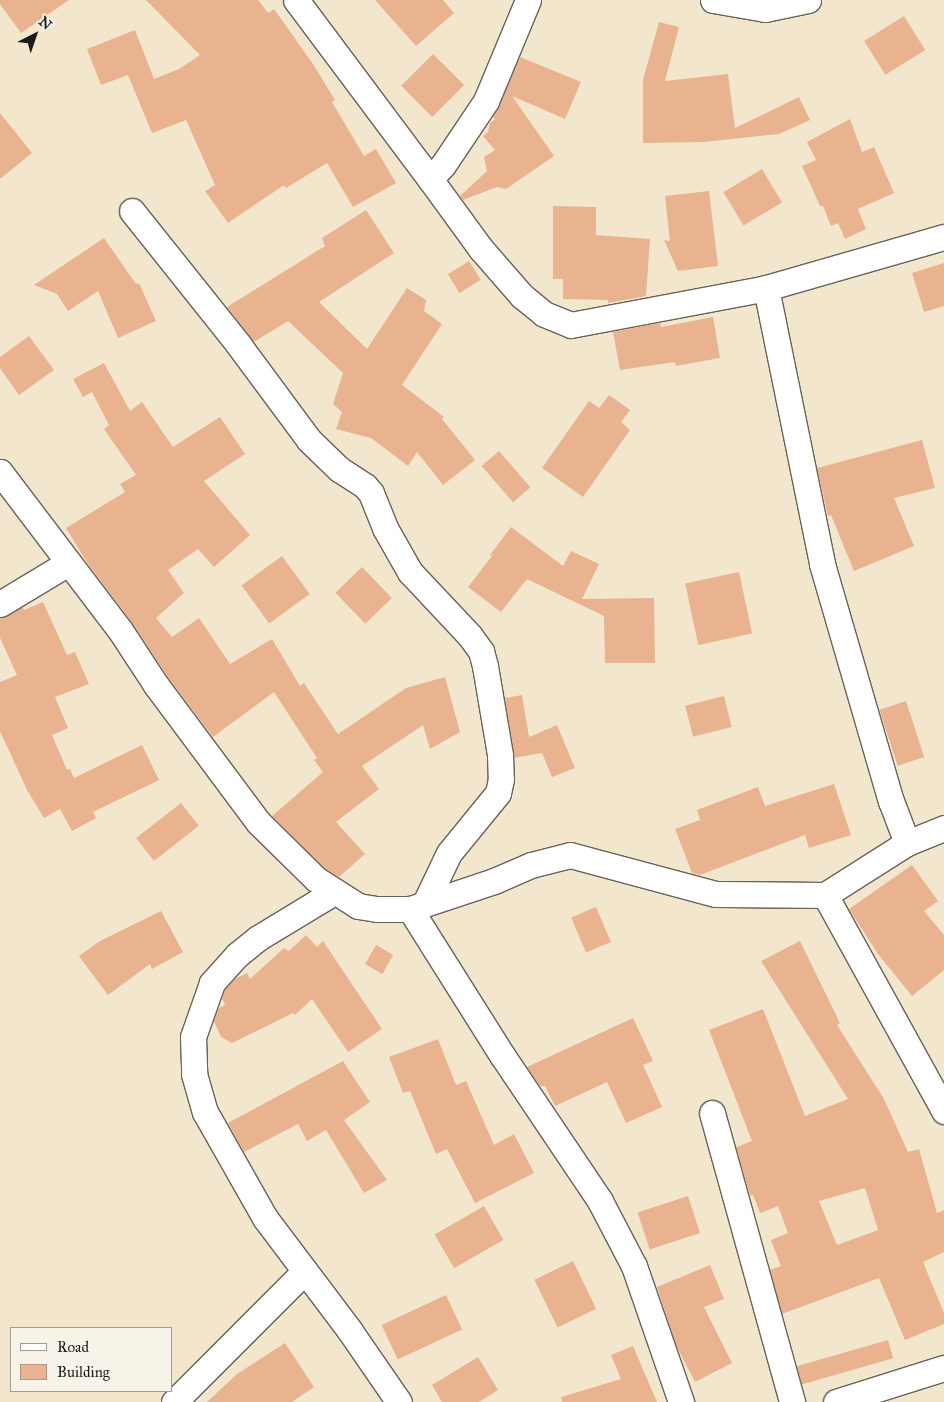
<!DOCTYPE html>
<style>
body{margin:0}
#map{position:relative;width:944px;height:1402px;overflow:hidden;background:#f2e6cd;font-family:"IM FELL Great Primer",serif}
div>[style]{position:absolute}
.building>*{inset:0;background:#eab390;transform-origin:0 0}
.roads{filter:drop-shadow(1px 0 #67635a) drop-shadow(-1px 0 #67635a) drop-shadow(0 1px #67635a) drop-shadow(0 -1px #67635a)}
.minor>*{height:25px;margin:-12.5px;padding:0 12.5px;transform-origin:12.5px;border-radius:12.5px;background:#fff}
span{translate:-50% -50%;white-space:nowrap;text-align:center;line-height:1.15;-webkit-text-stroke:5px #f7f3e8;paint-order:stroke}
.legend{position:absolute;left:10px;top:1327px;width:162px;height:65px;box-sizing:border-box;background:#f7f3e8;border:1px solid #9f9d96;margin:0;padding:6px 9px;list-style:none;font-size:15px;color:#1c1c1c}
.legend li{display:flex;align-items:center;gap:10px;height:25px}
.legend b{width:25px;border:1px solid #9f9d96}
.north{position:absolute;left:10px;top:10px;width:50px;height:50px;-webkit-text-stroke:4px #f7f3e8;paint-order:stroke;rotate:41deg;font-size:14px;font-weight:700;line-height:20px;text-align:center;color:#1c1c1c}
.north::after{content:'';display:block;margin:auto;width:18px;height:22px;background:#1c1c1c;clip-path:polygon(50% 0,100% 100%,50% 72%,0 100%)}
</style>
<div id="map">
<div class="building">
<div style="clip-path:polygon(0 0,69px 0,21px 33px,0 4px)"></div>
<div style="clip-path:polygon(146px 0,258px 0,268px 13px,274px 9px,313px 64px,335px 100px,332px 102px,364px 156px,376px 149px,396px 183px,353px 207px,327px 163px,286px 188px,284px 185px,228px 223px,205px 191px,215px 185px,186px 120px,152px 133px,128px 75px,101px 85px,87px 49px,135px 30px,154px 79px,179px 69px,200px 55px)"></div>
<div style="clip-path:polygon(375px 0,443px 0,454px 13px,416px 46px)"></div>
<div style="left:904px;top:16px;width:40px;height:47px;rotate:58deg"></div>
<div style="clip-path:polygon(659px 22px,679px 27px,665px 81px,728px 74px,735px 128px,799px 97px,810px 120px,779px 134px,704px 142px,643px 143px,643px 80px)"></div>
<div style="left:433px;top:54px;width:44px;height:45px;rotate:45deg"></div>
<div style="clip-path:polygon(520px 57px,581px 82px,565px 119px,512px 96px,554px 156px,506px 189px,497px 187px,463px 200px,460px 196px,487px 171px,484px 157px,495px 150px,483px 136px,488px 132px,490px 123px,495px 119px,493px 117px)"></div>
<div style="clip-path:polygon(0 113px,32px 153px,0 179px)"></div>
<div style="clip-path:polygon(850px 119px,862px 152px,874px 147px,894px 193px,858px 209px,866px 229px,845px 239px,838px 223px,831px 226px,823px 206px,820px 206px,802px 166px,816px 160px,807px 142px)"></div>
<div style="left:762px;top:169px;width:39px;height:45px;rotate:59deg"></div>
<div style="clip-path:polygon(709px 191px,718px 266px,678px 271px,664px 240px,670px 241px,665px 196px)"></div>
<div style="clip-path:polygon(553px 206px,596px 207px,596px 235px,650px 239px,646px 296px,608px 303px,608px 300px,563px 299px,563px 279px,553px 279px)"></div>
<div style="clip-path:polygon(366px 210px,394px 253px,319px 302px,367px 349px,407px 288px,426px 300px,424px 311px,442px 324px,402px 385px,444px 417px,442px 419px,475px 460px,443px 485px,417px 452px,408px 466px,371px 438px,336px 429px,342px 412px,333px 404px,343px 373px,288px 321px,254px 342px,227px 307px,325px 246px,322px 238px)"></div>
<div style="clip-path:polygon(104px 238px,136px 284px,139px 283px,156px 321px,118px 338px,98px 291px,68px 311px,57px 294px,34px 285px)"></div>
<div style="left:469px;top:261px;width:22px;height:25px;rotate:58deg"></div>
<div style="clip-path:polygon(944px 263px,944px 306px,924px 312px,912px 273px)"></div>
<div style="clip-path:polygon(713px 317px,720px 358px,676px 366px,675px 362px,620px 370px,613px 332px,660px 323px,661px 327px)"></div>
<div style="clip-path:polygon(29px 336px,54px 370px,19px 395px,0 368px,0 357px)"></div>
<div style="clip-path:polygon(104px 363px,130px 411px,142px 402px,173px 447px,220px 417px,245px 454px,204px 481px,250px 535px,214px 567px,198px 549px,168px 570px,184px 593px,156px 618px,172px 637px,199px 618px,230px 664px,272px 639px,300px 686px,304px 683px,338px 734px,406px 688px,445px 677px,460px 732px,430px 749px,423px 725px,362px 766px,379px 789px,336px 822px,365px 854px,339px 877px,325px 868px,272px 816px,323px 772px,314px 760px,317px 758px,274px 692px,213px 737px,168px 677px,131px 621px,88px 564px,66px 528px,125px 492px,120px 484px,136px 475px,104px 429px,109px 425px,92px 392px,83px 397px,73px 379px)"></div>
<div style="clip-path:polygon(609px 395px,630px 410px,621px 422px,630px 430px,583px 497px,542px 468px,589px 401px,599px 408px)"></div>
<div style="clip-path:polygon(922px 440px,935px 488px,894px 498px,914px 546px,854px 571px,831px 515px,828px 516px,817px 468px)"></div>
<div style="left:499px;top:451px;width:48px;height:23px;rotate:49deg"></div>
<div style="clip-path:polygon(511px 527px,563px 566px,571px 551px,599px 564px,582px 599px,654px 598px,655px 663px,605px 663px,604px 616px,527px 579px,501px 612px,468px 587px,492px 556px,490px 555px)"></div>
<div style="left:282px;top:556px;width:47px;height:50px;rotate:54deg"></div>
<div style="left:362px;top:567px;width:43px;height:37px;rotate:46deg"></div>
<div style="left:739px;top:572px;width:63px;height:55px;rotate:78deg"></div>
<div style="clip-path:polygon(43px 602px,67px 655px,75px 652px,89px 684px,55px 697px,68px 728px,52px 735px,67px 770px,70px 769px,74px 778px,142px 745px,159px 780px,93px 812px,96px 818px,72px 831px,60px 809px,44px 818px,27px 790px,0 731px,0 682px,17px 675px,0 638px,0 618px,22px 607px,24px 610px)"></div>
<div style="clip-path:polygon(522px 695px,529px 737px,557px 725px,575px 768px,552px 777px,542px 753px,514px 758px,505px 698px)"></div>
<div style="left:724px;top:696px;width:32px;height:40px;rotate:76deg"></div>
<div style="left:906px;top:701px;width:59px;height:28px;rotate:72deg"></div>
<div style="clip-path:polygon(834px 784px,851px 835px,809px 848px,805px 835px,700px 875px,692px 873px,675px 829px,700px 820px,697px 810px,758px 787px,765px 806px)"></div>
<div style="left:181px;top:803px;width:29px;height:57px;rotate:52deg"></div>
<div style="clip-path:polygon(912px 865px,938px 901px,924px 911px,944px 935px,944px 970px,912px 996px,878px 954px,849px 909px)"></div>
<div style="left:596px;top:907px;width:38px;height:27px;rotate:67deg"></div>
<div style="clip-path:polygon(161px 911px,183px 952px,152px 969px,150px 964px,108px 995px,79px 956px,100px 941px)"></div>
<div style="clip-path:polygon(306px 935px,317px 947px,323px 941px,382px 1029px,348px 1052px,312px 999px,295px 1015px,293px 1013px,232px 1043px,221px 1037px,214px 1021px,219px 1008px,225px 1005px,222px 998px,225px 990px,235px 979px,247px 973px,250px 979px,284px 948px,289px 951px)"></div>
<div style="clip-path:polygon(evenodd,800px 941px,840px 1023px,837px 1025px,884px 1099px,908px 1152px,919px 1149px,937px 1213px,944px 1210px,944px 1252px,923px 1262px,944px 1313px,944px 1324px,905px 1340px,879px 1278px,782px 1314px,770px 1270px,781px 1266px,771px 1240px,788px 1233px,778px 1206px,760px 1213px,753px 1195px,750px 1195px,736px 1147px,752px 1141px,709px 1030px,763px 1009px,805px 1116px,848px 1099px,761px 961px,800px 941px,865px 1188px,878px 1230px,837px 1245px,819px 1201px,865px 1188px)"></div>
<div style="left:376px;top:945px;width:20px;height:22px;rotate:30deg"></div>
<div style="clip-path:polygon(633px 1018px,653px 1061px,643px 1065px,662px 1107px,626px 1123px,607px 1082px,555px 1106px,545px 1086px,540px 1086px,527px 1067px)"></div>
<div style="clip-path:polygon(438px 1039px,456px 1085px,466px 1081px,494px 1145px,514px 1134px,534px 1173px,475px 1203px,447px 1149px,436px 1154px,410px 1091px,403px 1093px,389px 1057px)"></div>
<div style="clip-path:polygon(343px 1061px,370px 1102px,344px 1120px,387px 1180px,364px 1193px,326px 1130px,307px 1141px,298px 1124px,244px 1152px,228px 1123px)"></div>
<div style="left:688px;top:1196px;width:39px;height:53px;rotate:72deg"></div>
<div style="left:484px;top:1206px;width:39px;height:57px;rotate:60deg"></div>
<div style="left:573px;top:1261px;width:53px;height:43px;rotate:64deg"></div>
<div style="clip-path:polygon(710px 1265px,724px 1299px,704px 1307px,732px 1363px,695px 1382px,676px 1345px,657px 1287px)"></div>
<div style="left:446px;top:1295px;width:38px;height:71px;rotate:65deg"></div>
<div style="left:888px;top:1340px;width:19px;height:95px;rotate:74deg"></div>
<div style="clip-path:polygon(285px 1343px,314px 1387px,292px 1402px,207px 1402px,237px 1374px)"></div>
<div style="clip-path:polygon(633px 1346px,657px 1402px,562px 1402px,561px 1397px,621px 1379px,611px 1355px)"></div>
<div style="clip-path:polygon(478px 1357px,498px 1390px,479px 1402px,442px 1402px,432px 1385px)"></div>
</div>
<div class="roads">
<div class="minor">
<div style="left:296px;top:0;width:224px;rotate:53.2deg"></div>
<div style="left:528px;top:0;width:109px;rotate:112.6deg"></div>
<div style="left:486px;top:101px;width:77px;rotate:123.9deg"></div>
<div style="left:443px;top:165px;width:19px;rotate:133deg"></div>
<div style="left:430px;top:179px;width:87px;rotate:53.9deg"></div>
<div style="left:481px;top:249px;width:62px;rotate:48.9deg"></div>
<div style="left:522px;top:296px;width:28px;rotate:39deg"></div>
<div style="left:544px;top:314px;width:29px;rotate:22deg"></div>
<div style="left:571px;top:325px;width:198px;rotate:-10.7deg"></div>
<div style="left:766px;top:288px;width:185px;rotate:-16deg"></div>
<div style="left:713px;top:0;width:53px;rotate:9.8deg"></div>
<div style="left:765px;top:9px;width:44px;rotate:-11.8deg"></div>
<div style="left:132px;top:211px;width:170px;rotate:51.4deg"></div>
<div style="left:238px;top:344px;width:119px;rotate:53.5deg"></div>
<div style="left:309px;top:440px;width:42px;rotate:44deg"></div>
<div style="left:339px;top:469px;width:31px;rotate:33deg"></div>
<div style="left:365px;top:486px;width:9px;rotate:49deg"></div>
<div style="left:371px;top:493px;width:38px;rotate:68deg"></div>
<div style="left:385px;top:528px;width:51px;rotate:60.4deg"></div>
<div style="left:410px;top:572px;width:88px;rotate:46.8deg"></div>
<div style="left:470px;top:636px;width:19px;rotate:54deg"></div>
<div style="left:481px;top:651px;width:16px;rotate:75deg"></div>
<div style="left:485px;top:666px;width:90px;rotate:80.4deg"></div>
<div style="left:500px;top:755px;width:24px;rotate:88deg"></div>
<div style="left:501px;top:779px;width:14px;rotate:102deg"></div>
<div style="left:498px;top:793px;width:77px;rotate:129.2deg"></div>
<div style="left:449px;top:853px;width:55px;rotate:115.6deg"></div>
<div style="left:766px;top:288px;width:282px;rotate:78.5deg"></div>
<div style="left:822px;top:564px;width:247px;rotate:73.8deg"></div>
<div style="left:891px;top:801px;width:45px;rotate:69.1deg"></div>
<div style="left:0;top:472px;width:198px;rotate:52.8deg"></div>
<div style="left:120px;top:630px;width:66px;rotate:56.8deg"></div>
<div style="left:156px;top:685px;width:172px;rotate:53.3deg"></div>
<div style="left:259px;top:823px;width:80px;rotate:44.5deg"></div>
<div style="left:316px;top:879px;width:50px;rotate:32.7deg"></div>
<div style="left:358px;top:906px;width:19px;rotate:9deg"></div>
<div style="left:377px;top:909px;width:33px"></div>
<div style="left:410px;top:909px;width:89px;rotate:-18.4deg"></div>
<div style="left:494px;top:881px;width:40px;rotate:-23.4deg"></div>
<div style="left:531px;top:865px;width:40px;rotate:-14.4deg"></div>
<div style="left:570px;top:855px;width:151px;rotate:15deg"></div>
<div style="left:716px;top:894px;width:109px;rotate:0.5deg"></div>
<div style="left:825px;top:895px;width:97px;rotate:-32.4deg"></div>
<div style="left:907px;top:843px;width:40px;rotate:-22deg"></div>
<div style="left:0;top:604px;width:79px;rotate:-31.1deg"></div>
<div style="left:334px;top:892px;width:89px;rotate:148.8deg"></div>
<div style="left:258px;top:938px;width:27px;rotate:141deg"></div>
<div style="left:237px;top:955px;width:38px;rotate:132deg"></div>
<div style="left:212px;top:983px;width:57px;rotate:109.4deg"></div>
<div style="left:193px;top:1037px;width:37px;rotate:88deg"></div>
<div style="left:194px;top:1074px;width:40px;rotate:74deg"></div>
<div style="left:205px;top:1112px;width:122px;rotate:60.5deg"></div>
<div style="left:265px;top:1218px;width:141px;rotate:53deg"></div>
<div style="left:350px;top:1331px;width:86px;rotate:55.4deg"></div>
<div style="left:825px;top:895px;width:247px;rotate:61.1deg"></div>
<div style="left:410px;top:909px;width:173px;rotate:57.8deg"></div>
<div style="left:502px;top:1055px;width:176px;rotate:56.1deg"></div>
<div style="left:600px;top:1201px;width:73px;rotate:62.4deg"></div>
<div style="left:634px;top:1266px;width:144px;rotate:70.9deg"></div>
<div style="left:712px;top:1113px;width:300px;rotate:74.5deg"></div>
<div style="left:174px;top:1402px;width:185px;rotate:-45deg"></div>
<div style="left:836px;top:1402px;width:113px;rotate:-17.5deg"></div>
</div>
</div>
<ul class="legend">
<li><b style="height:6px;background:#fff"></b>Road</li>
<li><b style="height:14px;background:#eab390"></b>Building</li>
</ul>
<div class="north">N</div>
</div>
